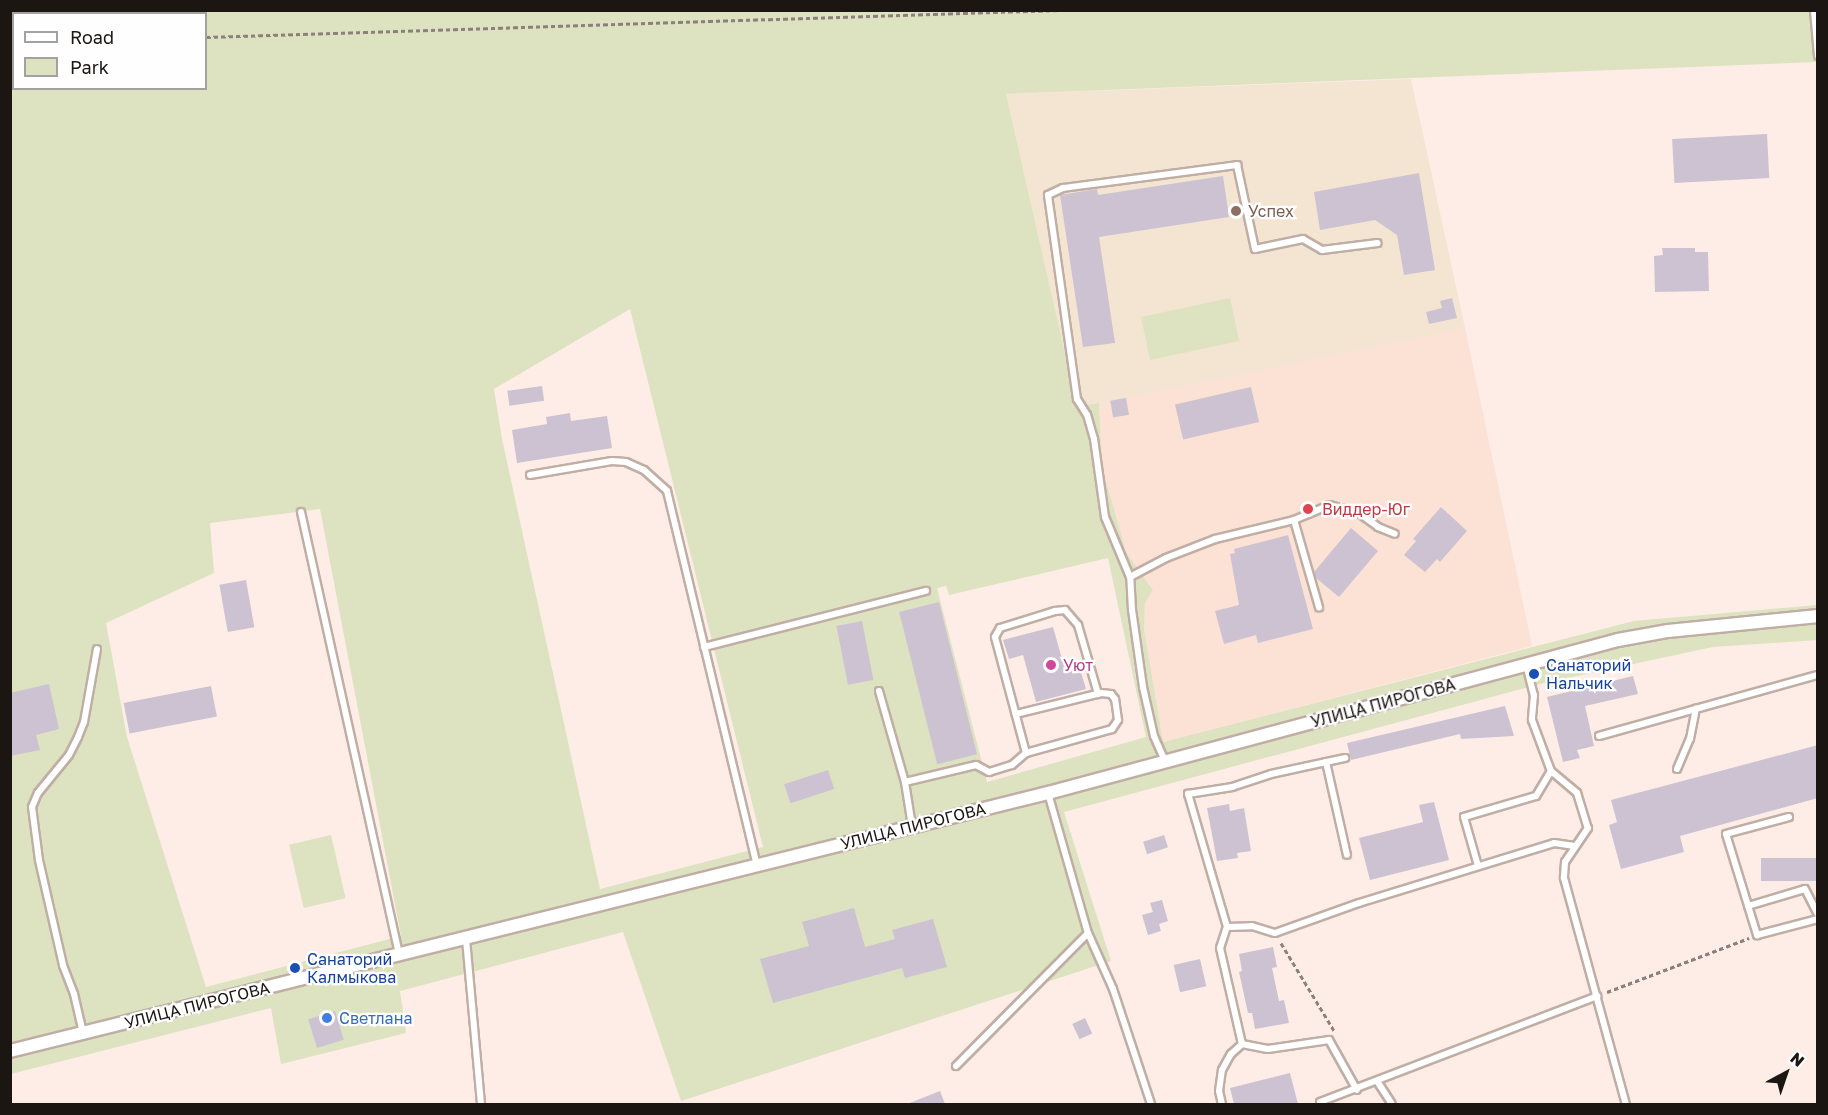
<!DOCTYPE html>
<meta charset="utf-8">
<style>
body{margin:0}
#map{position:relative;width:1828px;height:1115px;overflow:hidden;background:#fdede6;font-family:"Golos Text",sans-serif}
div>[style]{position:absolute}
.built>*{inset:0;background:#fce1d5}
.education>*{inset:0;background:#f4e4d2}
.green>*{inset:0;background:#dde2c0;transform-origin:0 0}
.building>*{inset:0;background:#cdc2d2;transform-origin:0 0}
.path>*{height:3px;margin-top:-1.5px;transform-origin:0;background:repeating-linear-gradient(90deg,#8b807b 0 4.5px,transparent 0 7.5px)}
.roads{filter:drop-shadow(2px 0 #c0aea5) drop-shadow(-2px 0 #c0aea5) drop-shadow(0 2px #c0aea5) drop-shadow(0 -2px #c0aea5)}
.lane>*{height:6px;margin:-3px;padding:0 3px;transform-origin:3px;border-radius:3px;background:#fff}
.street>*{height:12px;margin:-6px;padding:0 6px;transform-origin:6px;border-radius:6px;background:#fff}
.dots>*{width:16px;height:16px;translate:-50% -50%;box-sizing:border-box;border:3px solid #fefefe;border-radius:50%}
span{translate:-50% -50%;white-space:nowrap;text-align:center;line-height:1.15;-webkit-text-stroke:4.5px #fefefe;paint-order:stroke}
.education-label{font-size:16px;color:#785e54}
.left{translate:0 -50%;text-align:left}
.health-label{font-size:16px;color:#be3a42}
.hotel-label{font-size:16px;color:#b23c85}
.transit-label{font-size:16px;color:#164399}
.street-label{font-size:16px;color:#1c1613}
.shop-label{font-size:16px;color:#366cbe}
.frame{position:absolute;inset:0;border:12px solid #1c1613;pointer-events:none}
.legend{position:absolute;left:12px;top:12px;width:195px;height:78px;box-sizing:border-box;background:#fefefe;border:2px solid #a4a1a0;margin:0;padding:8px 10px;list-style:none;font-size:18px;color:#1c1613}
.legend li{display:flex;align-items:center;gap:12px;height:30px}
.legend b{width:30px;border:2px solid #a4a1a0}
.north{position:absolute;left:1756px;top:1043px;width:60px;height:60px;-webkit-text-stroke:4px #fefefe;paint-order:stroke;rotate:40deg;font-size:16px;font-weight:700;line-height:24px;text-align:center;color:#1c1613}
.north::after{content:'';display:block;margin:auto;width:21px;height:27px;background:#1c1613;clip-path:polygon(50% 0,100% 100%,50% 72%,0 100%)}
</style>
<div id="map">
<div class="built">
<div style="clip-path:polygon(1465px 328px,1532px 646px,1163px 742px,1144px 629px,1145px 603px,1153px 589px,1126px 552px,1102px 466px,1099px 403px)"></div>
</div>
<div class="education">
<div style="clip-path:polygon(1411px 79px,1465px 328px,1077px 408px,1006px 94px)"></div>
</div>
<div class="green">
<div style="clip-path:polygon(evenodd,11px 11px,1817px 11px,1817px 62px,1006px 94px,1077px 407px,1099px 403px,1102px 466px,1126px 552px,1153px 590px,1145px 603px,1144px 629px,1163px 742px,1634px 621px,1817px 605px,1817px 640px,1713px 647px,1544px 683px,1064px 812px,1111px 961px,681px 1101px,623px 932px,400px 991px,406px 1033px,281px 1064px,271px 1008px,11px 1074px,11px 11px,14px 14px,206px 14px,206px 88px,14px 88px,14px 14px,11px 11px,630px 309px,763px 847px,600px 889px,502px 439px,494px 389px,630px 309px,11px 11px,320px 509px,401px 936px,206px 987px,127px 737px,106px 623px,214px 573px,210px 523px,320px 509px,11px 11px,1108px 558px,1146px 737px,987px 782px,937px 588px,946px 586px,949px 595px,1108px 558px)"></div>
<div style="left:1230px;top:298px;width:44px;height:91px;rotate:78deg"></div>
<div style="left:331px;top:835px;width:65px;height:43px;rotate:77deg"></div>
</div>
<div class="building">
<div style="left:1767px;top:134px;width:44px;height:95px;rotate:87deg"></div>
<div style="clip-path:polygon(1419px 173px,1435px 270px,1404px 275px,1397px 235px,1375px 220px,1320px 230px,1314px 192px)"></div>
<div style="clip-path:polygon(1223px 176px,1229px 217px,1099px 237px,1115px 343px,1083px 347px,1060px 195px,1097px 189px,1098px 195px)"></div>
<div style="clip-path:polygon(1662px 248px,1695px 248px,1695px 252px,1708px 252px,1709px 291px,1655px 292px,1654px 256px,1663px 255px)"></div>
<div style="clip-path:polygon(1452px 298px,1457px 318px,1429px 324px,1426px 312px,1442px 308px,1440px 301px)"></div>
<div style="left:542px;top:386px;width:15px;height:35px;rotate:82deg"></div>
<div style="left:1251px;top:387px;width:36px;height:78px;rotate:77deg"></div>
<div style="left:1126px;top:398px;width:17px;height:16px;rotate:80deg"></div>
<div style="clip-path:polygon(570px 413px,571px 421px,607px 416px,612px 448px,517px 463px,512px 430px,547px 424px,546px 417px)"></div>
<div style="clip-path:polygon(1441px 507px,1467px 531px,1440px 562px,1437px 559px,1425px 572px,1404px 555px,1416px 541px,1413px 539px)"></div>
<div style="clip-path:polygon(1351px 528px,1378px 551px,1339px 597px,1316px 578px,1314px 572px)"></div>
<div style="clip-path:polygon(1288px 535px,1313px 629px,1258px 643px,1256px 635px,1224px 644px,1215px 611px,1239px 605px,1230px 554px,1235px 553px,1234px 549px)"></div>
<div style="left:246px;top:580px;width:48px;height:27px;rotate:80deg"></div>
<div style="left:939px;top:602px;width:157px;height:41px;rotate:76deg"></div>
<div style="left:862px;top:621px;width:60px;height:26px;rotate:79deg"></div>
<div style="clip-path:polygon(1053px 627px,1066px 673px,1080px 669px,1086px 689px,1036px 702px,1023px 655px,1009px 659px,1003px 640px)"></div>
<div style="clip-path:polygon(1633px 676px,1638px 694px,1585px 706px,1594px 746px,1577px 750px,1580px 758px,1563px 762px,1547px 697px)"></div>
<div style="clip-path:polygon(49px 684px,59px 729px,36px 735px,40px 750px,10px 756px,10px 693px)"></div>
<div style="left:211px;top:686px;width:31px;height:89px;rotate:79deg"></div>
<div style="clip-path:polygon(1505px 706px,1514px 736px,1461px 739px,1460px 734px,1351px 760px,1347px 743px)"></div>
<div style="clip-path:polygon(1818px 745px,1818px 798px,1680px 836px,1684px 852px,1621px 869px,1609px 825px,1617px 822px,1611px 800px)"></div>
<div style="left:828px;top:770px;width:20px;height:46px;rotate:72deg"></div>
<div style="clip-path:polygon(1434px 802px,1449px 860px,1370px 880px,1359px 838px,1423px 822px,1419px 805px)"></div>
<div style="clip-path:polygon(1229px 804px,1230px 811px,1244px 808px,1251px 851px,1237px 853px,1238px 858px,1217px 861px,1207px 808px)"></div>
<div style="left:1164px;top:835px;width:13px;height:22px;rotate:72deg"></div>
<div style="left:1818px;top:858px;width:23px;height:57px;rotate:90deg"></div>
<div style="clip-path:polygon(1162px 900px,1168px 921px,1159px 924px,1161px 931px,1148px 935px,1142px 915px,1153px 912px,1150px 903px)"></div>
<div style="clip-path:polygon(854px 908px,865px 947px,895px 939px,892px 930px,933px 919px,947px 967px,905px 978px,902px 968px,773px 1003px,760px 959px,809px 946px,802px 922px)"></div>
<div style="clip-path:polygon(1273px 947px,1277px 967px,1272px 968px,1279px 1001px,1284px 1000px,1289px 1023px,1255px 1029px,1252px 1013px,1248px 1013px,1239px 972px,1242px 971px,1239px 954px)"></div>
<div style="left:1200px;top:959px;width:28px;height:27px;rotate:77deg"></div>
<div style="left:335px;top:1011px;width:30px;height:28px;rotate:73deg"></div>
<div style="left:1085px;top:1018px;width:17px;height:14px;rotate:65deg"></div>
<div style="clip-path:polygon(1290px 1073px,1298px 1104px,1234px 1104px,1230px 1088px)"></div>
<div style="clip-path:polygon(940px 1091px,945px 1104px,907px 1104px)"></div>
</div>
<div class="path">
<div style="left:206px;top:37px;width:855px;rotate:-1.81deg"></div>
<div style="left:10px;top:45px;width:4px;rotate:-14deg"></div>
<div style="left:1281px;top:943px;width:104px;rotate:58.8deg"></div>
<div style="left:1607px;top:992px;width:152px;rotate:-20.8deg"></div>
</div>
<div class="roads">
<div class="lane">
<div style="left:1814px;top:10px;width:46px;rotate:85deg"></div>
<div style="left:530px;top:475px;width:83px;rotate:-9.7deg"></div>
<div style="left:612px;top:461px;width:14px;rotate:4deg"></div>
<div style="left:626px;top:462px;width:20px;rotate:24deg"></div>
<div style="left:644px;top:470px;width:31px;rotate:42deg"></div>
<div style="left:667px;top:491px;width:385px;rotate:76.5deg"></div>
<div style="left:301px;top:512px;width:453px;rotate:77.5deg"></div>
<div style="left:1294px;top:520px;width:91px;rotate:74deg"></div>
<div style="left:1130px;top:577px;width:41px;rotate:-27.8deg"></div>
<div style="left:1166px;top:558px;width:53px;rotate:-21.2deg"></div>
<div style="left:1215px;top:539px;width:81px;rotate:-13.5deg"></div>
<div style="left:1294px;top:520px;width:38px;rotate:-23deg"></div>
<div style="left:1329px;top:505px;width:31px;rotate:15deg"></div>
<div style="left:1359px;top:513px;width:24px;rotate:36deg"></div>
<div style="left:1378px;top:527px;width:18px;rotate:22deg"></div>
<div style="left:704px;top:647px;width:229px;rotate:-14.2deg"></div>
<div style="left:1526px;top:664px;width:32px;rotate:76deg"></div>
<div style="left:1534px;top:695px;width:25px;rotate:95deg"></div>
<div style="left:1532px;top:720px;width:54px;rotate:69.6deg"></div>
<div style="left:1551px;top:771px;width:34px;rotate:40deg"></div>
<div style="left:1577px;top:793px;width:37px;rotate:73deg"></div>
<div style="left:1588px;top:828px;width:41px;rotate:124.1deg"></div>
<div style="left:1565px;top:862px;width:16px;rotate:94deg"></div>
<div style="left:1564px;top:878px;width:234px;rotate:74.7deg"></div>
<div style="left:879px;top:691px;width:95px;rotate:74.1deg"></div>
<div style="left:905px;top:782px;width:45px;rotate:81deg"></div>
<div style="left:1599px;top:736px;width:227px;rotate:-15.6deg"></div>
<div style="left:1026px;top:753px;width:120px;rotate:-105deg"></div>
<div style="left:995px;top:637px;width:10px;rotate:-61deg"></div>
<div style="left:1000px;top:628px;width:58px;rotate:-17.2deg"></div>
<div style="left:1055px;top:611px;width:10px;rotate:-6deg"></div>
<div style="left:1065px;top:610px;width:20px;rotate:49deg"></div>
<div style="left:1078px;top:625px;width:72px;rotate:73.8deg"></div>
<div style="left:1165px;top:761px;width:27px;rotate:-114deg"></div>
<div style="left:1154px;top:736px;width:50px;rotate:-102.7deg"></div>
<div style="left:1143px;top:687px;width:78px;rotate:-98.1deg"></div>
<div style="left:1132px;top:610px;width:33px;rotate:-93deg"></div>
<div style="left:1130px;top:577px;width:65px;rotate:-112.6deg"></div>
<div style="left:1105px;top:517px;width:79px;rotate:-98deg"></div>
<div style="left:1094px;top:439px;width:25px;rotate:-106deg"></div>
<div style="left:1087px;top:415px;width:19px;rotate:-122deg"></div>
<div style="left:1077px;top:399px;width:206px;rotate:-98.1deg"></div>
<div style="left:1048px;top:195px;width:17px;rotate:-25deg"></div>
<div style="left:1063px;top:188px;width:176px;rotate:-7.5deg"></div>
<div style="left:1237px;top:165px;width:86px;rotate:77.9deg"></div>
<div style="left:1255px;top:249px;width:49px;rotate:-11.8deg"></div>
<div style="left:1303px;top:239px;width:22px;rotate:30deg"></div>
<div style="left:1322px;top:250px;width:56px;rotate:-7.1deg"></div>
<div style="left:1326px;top:762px;width:95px;rotate:77.3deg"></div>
<div style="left:1677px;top:769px;width:33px;rotate:-67deg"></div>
<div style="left:1690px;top:739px;width:31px;rotate:-79deg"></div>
<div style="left:905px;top:782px;width:73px;rotate:-13.5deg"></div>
<div style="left:976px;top:765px;width:15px;rotate:28deg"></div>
<div style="left:989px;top:772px;width:24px;rotate:-17deg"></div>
<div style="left:1012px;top:765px;width:18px;rotate:-41deg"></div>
<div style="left:1026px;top:753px;width:89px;rotate:-15.6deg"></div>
<div style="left:1112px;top:729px;width:11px;rotate:-56deg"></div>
<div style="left:1118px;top:720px;width:21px;rotate:-98deg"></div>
<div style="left:1115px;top:699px;width:6px;rotate:-129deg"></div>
<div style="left:1111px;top:694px;width:10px;rotate:-174deg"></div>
<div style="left:1101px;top:693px;width:88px;rotate:166.1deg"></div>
<div style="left:1048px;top:793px;width:146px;rotate:74.1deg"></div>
<div style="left:1088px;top:933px;width:61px;rotate:65.9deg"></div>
<div style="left:1113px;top:989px;width:121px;rotate:71.7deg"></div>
<div style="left:1789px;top:817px;width:65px;rotate:164.9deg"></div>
<div style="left:1726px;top:834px;width:106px;rotate:72.9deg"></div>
<div style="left:1757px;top:935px;width:63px;rotate:-14.7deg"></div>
<div style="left:1478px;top:866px;width:51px;rotate:-105.9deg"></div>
<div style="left:1464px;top:817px;width:75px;rotate:-16.3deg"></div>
<div style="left:1536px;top:796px;width:29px;rotate:-59deg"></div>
<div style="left:1748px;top:906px;width:59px;rotate:-16.6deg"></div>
<div style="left:1805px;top:889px;width:28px;rotate:63deg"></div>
<div style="left:1227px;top:927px;width:25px;rotate:-2deg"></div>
<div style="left:1252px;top:926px;width:24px;rotate:17deg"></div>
<div style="left:1275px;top:933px;width:89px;rotate:-19.7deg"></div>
<div style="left:1359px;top:903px;width:204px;rotate:-17.1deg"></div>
<div style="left:1554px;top:843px;width:21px;rotate:8deg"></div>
<div style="left:466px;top:939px;width:166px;rotate:84.8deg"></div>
<div style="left:83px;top:1033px;width:40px;rotate:-103deg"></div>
<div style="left:74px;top:994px;width:31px;rotate:-111deg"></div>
<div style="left:63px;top:965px;width:108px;rotate:-102.9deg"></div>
<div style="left:39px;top:860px;width:53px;rotate:-97.5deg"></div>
<div style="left:32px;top:807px;width:15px;rotate:-67deg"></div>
<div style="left:38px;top:793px;width:49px;rotate:-50.8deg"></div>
<div style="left:69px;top:755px;width:20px;rotate:-63deg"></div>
<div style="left:78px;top:737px;width:16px;rotate:-68deg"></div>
<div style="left:84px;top:722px;width:74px;rotate:-79.9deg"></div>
<div style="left:1242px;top:1044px;width:26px;rotate:11deg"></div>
<div style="left:1268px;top:1049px;width:62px;rotate:-8.4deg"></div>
<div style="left:1329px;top:1040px;width:57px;rotate:60.8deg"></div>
<div style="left:956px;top:1066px;width:187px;rotate:-45.2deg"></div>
<div style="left:1377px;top:1081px;width:27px;rotate:57deg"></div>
<div style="left:1320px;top:1102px;width:297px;rotate:-20.9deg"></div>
<div style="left:1222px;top:1104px;width:13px;rotate:-103deg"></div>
<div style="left:1219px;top:1091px;width:21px;rotate:-82deg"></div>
<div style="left:1222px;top:1070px;width:18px;rotate:-61deg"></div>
<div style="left:1231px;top:1054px;width:15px;rotate:-42deg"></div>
<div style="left:1242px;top:1044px;width:98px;rotate:-102.9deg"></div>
<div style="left:1220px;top:948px;width:22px;rotate:-72deg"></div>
<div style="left:1227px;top:927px;width:139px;rotate:-106.3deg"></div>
<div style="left:1188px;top:794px;width:45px;rotate:-9deg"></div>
<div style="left:1232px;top:787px;width:41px;rotate:-18.4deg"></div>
<div style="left:1271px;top:774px;width:76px;rotate:-12.2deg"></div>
</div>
<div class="street">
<div style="left:10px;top:1051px;width:1070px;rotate:-13.96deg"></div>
<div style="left:1048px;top:793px;width:590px;rotate:-15.03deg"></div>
<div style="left:1618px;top:640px;width:51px;rotate:-10.2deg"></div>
<div style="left:1668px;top:631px;width:151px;rotate:-5.7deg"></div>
</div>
</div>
<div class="dots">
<div style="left:1236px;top:211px;background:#8d6e63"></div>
<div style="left:1308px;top:509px;background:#e0444e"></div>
<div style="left:1051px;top:665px;background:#d1479c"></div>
<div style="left:1534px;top:674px;background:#1a4fb4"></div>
<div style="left:295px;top:968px;background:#1a4fb4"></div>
<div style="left:327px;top:1018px;background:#3f7fe0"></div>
</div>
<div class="education-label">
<span class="left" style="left:1248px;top:211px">Успех</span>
</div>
<div class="health-label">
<span class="left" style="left:1322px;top:509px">Виддер-Юг</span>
</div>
<div class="hotel-label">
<span class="left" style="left:1063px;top:665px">Уют</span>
</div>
<div class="transit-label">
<span class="left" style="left:1546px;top:674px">Санаторий<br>Нальчик</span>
<span class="left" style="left:307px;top:968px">Санаторий<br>Калмыкова</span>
</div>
<div class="street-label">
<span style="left:1383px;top:703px;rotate:-15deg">УЛИЦА ПИРОГОВА</span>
<span style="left:913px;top:826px;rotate:-14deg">УЛИЦА ПИРОГОВА</span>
<span style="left:197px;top:1005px;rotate:-14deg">УЛИЦА ПИРОГОВА</span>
</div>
<div class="shop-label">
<span class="left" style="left:339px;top:1018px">Светлана</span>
</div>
<div class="frame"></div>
<ul class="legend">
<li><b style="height:8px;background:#fff"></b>Road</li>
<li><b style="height:16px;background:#dde2c0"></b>Park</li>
</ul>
<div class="north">N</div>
</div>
